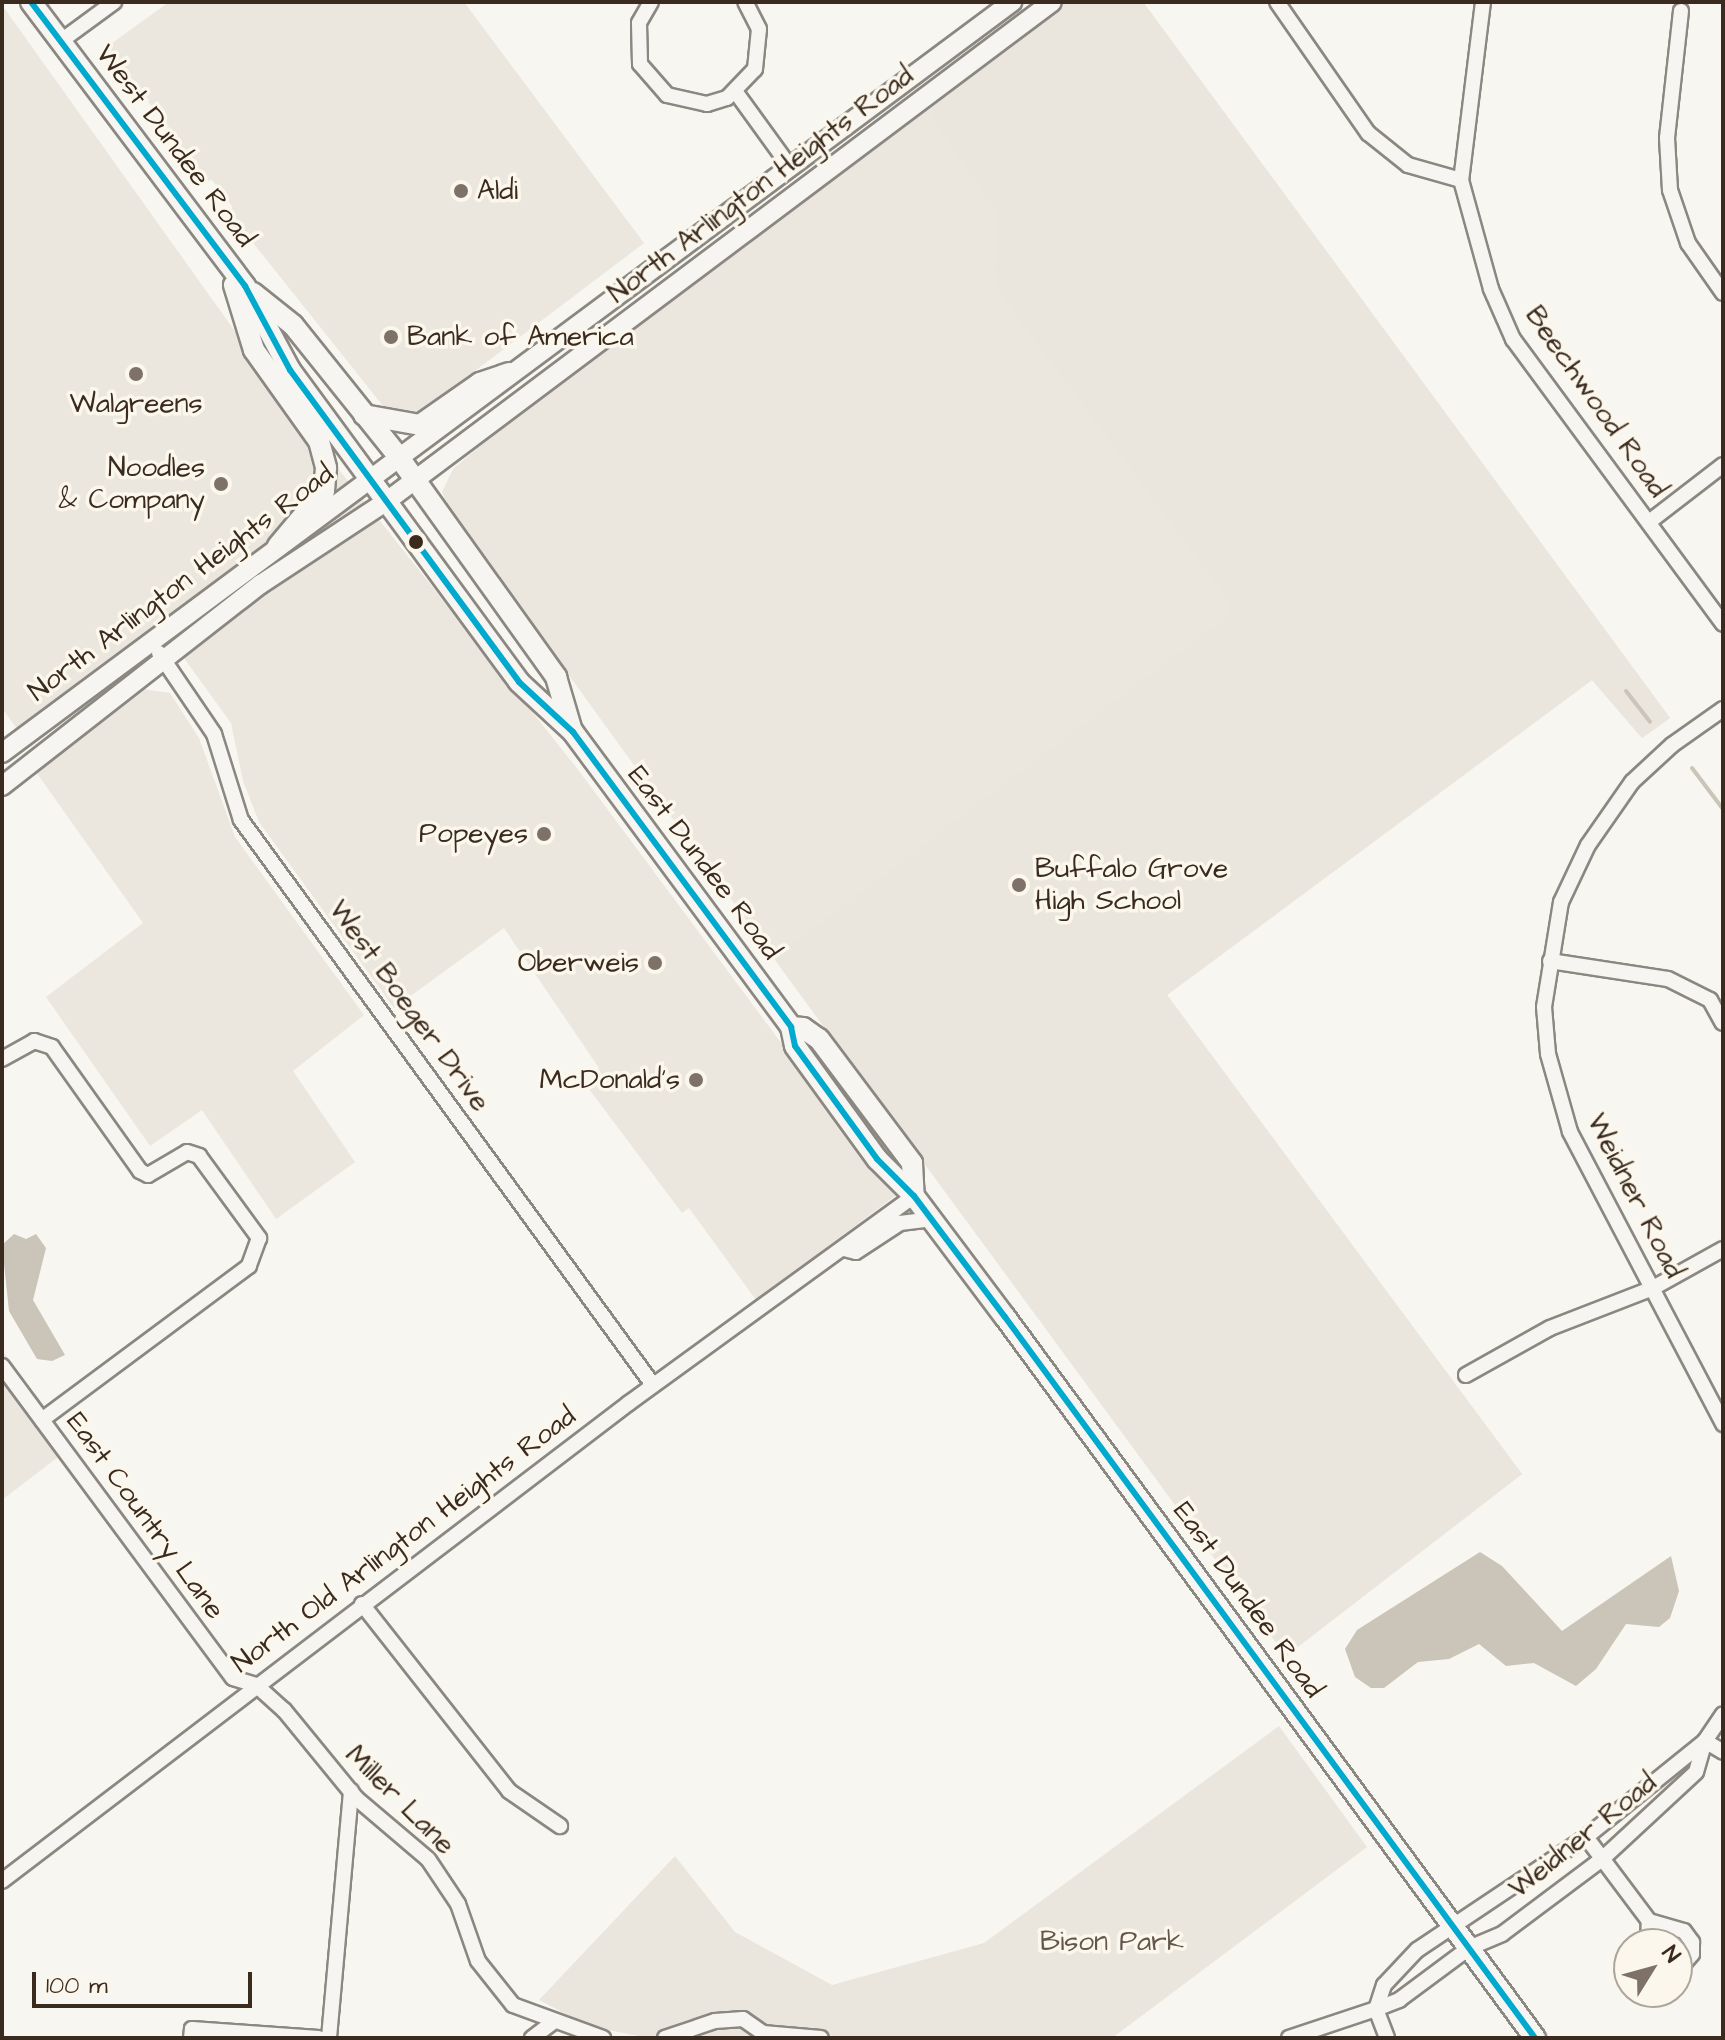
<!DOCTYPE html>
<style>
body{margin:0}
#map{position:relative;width:1725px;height:2040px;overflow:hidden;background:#f8f6f0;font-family:"Architects Daughter",sans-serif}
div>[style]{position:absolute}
.built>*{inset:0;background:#ebe6de}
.green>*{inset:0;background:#eae6dd}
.water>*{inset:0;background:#cac4b9}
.stream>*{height:4px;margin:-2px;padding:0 2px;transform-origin:2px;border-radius:2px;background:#cac4b9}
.roads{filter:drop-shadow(2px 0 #8b8781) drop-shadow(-2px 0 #8b8781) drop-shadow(0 2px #8b8781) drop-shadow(0 -2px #8b8781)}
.minor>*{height:14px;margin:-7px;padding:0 7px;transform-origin:7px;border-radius:7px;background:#f6f5f1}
.secondary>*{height:18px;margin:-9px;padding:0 9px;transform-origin:9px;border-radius:9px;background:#f6f5f1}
.primary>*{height:20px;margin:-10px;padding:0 10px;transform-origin:10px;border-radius:10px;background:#f6f5f1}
.bus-1>*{height:6px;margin:-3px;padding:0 3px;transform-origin:3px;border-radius:3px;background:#00a9ce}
.dots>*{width:22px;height:22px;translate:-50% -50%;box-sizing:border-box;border:4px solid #fbf7ec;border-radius:50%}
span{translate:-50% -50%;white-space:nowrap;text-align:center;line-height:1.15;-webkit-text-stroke:7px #fbf7ec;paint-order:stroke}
.street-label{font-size:28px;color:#3b2a1e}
.poi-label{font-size:28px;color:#3b2a1e}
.left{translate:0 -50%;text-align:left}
.right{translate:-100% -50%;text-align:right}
.park-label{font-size:28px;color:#64564a}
.frame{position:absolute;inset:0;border:4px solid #3b2a1e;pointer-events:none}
.north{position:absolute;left:1613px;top:1928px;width:80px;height:80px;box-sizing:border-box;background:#fbf7ec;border:2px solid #aea59a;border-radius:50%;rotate:53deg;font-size:22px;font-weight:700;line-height:32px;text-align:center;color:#3b2a1e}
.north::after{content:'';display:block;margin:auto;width:28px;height:36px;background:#7d7168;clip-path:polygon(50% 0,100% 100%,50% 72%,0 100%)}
.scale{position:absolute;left:32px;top:1972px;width:220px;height:36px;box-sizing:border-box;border:4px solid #3b2a1e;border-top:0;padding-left:10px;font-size:24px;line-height:28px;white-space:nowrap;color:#3b2a1e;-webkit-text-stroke:6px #fbf7ec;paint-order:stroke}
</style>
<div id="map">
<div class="built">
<div style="clip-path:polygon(169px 2px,464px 2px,644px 243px,418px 414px,401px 415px,383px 406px,231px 215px,232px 206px,212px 180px,206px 181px,108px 46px)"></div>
<div style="clip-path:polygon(1065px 2px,1143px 2px,1670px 718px,1642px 738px,1592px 680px,1167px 995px,1522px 1474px,1286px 1656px,783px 971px,450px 511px,442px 492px,453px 469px,518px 414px)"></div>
<div style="clip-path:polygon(2px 5px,289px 407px,576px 767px,895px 1196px,756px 1300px,689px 1208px,682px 1213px,586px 1085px,599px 1068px,504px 928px,394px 1008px,259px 822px,243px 781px,231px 723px,160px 625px,18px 730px,2px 708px)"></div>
<div style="clip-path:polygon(142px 689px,170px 693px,199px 738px,235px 837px,364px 1015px,293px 1071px,355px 1162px,276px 1219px,202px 1110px,150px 1146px,46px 997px,143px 923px,36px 772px)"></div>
<div style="clip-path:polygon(2px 1350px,71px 1447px,2px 1500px)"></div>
</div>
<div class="green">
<div style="clip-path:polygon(1065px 2px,1143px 2px,1670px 718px,1642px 738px,1592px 680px,1167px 995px,1522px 1474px,1286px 1656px,778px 964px,782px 952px,1223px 620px,1231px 604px,1005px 300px,994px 275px,998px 213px,935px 123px,932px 102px)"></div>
<div style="clip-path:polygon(1279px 1726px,1367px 1847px,1112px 2038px,648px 2038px,589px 2026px,539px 2000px,675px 1856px,735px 1932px,832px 1985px,984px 1943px)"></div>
</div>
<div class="water">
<div style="clip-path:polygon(14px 1234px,26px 1239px,36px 1234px,46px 1248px,33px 1300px,65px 1355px,52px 1361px,37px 1359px,9px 1311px,2px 1245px)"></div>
<div style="clip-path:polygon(1480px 1552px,1502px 1566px,1562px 1631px,1671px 1556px,1679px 1591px,1670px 1618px,1659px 1627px,1626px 1624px,1596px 1669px,1576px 1686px,1534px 1663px,1506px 1666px,1479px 1644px,1449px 1659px,1418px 1662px,1384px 1688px,1371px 1688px,1355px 1677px,1345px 1649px,1357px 1630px)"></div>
</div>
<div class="stream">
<div style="left:1626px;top:691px;width:39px;rotate:52deg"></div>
<div style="left:1692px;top:768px;width:51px;rotate:52.9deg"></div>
</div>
<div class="roads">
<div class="minor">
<div style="left:651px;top:2px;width:24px;rotate:120deg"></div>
<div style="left:639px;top:23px;width:41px;rotate:88.6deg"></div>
<div style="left:640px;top:64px;width:41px;rotate:48.9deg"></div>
<div style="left:667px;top:95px;width:41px;rotate:12.7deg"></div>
<div style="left:707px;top:104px;width:21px;rotate:-17deg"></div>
<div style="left:727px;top:98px;width:40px;rotate:-46deg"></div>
<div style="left:755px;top:69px;width:40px;rotate:-84.3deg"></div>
<div style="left:759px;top:29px;width:30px;rotate:-117deg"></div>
<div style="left:1277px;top:2px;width:160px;rotate:55.2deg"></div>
<div style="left:1368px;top:133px;width:51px;rotate:38.7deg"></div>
<div style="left:1408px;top:165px;width:55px;rotate:15.8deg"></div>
<div style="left:1483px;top:2px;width:179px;rotate:97deg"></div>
<div style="left:1461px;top:180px;width:113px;rotate:74.6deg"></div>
<div style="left:1491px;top:289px;width:55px;rotate:66.3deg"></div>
<div style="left:1513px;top:339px;width:354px;rotate:53.6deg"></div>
<div style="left:1681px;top:11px;width:128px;rotate:96.3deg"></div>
<div style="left:1667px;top:138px;width:52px;rotate:86.7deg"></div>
<div style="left:1670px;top:190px;width:56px;rotate:71.2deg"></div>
<div style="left:1688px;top:243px;width:61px;rotate:55deg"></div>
<div style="left:61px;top:41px;width:66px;rotate:-36.3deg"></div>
<div style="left:735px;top:91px;width:94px;rotate:54.1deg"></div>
<div style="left:1649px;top:522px;width:93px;rotate:-37.6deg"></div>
<div style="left:159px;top:653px;width:98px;rotate:55.8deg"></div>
<div style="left:214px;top:734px;width:90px;rotate:72.6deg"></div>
<div style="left:241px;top:820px;width:699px;rotate:53.9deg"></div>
<div style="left:1723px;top:709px;width:62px;rotate:144.8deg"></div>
<div style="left:1672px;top:745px;width:54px;rotate:137.2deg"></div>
<div style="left:1632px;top:782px;width:77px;rotate:124.9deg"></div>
<div style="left:1588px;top:845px;width:63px;rotate:115.3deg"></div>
<div style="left:1561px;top:902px;width:106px;rotate:99.2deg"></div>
<div style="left:1544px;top:1007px;width:47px;rotate:85.1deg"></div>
<div style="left:1548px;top:1054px;width:81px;rotate:74.2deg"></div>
<div style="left:1570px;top:1132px;width:330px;rotate:62.3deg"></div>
<div style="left:1550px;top:961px;width:119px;rotate:8.7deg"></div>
<div style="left:1668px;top:979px;width:47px;rotate:26.6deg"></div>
<div style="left:1710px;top:1000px;width:26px;rotate:61deg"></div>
<div style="left:2px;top:1059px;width:37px;rotate:-29deg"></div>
<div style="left:34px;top:1041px;width:19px;rotate:18deg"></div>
<div style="left:52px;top:1047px;width:152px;rotate:54.6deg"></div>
<div style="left:140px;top:1171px;width:9px;rotate:27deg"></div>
<div style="left:148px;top:1175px;width:45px;rotate:-30.5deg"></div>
<div style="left:187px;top:1152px;width:13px;rotate:18deg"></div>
<div style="left:199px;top:1156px;width:102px;rotate:53.8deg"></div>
<div style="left:259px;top:1238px;width:30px;rotate:110deg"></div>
<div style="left:249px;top:1266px;width:258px;rotate:143.4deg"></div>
<div style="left:844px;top:1249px;width:12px;rotate:14deg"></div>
<div style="left:856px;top:1252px;width:53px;rotate:-33.4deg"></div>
<div style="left:900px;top:1223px;width:31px;rotate:-7deg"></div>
<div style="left:2px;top:1366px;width:388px;rotate:53.5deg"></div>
<div style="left:233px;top:1678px;width:24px;rotate:17deg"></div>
<div style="left:256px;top:1685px;width:38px;rotate:42deg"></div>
<div style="left:284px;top:1710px;width:114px;rotate:50.7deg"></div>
<div style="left:356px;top:1798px;width:94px;rotate:40.3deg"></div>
<div style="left:428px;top:1859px;width:54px;rotate:56.3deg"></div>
<div style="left:458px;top:1904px;width:60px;rotate:70.7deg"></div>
<div style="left:478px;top:1961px;width:56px;rotate:51.5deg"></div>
<div style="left:513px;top:2005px;width:96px;rotate:20.1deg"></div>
<div style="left:1466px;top:1375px;width:96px;rotate:-29.2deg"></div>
<div style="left:1550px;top:1328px;width:110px;rotate:-21.2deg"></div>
<div style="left:1653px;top:1288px;width:80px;rotate:-29.1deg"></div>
<div style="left:362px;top:1604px;width:238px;rotate:51.8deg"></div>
<div style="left:509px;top:1791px;width:62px;rotate:34.5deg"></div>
<div style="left:1705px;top:1741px;width:153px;rotate:141.1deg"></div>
<div style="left:1586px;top:1837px;width:203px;rotate:146.2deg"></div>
<div style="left:1417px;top:1950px;width:48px;rotate:133.3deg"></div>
<div style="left:1384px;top:1985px;width:25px;rotate:108deg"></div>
<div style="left:1376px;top:2009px;width:25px;rotate:-21deg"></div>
<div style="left:1399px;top:2000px;width:87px;rotate:-36.6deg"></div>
<div style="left:1469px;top:1948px;width:36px;rotate:-23deg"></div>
<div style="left:1502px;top:1934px;width:124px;rotate:-36.8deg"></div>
<div style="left:1601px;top:1860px;width:129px;rotate:-42.8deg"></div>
<div style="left:1696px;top:1772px;width:32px;rotate:-74deg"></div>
<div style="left:1705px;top:1741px;width:32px;rotate:-56deg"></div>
<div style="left:1705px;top:1741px;width:21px;rotate:31deg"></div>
<div style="left:1586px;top:1837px;width:105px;rotate:53.1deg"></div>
<div style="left:1649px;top:1921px;width:36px;rotate:16deg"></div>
<div style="left:1684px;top:1931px;width:14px;rotate:54deg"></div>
<div style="left:1692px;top:1942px;width:12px;rotate:90deg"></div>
<div style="left:1692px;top:1954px;width:23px;rotate:130deg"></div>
<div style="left:2px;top:1881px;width:788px;rotate:-37.32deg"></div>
<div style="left:629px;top:1403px;width:352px;rotate:-36deg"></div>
<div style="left:1648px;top:1944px;width:23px;rotate:-88deg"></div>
<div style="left:191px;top:2038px;width:9px;rotate:-84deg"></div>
<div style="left:192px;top:2029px;width:127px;rotate:4.1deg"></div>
<div style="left:329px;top:2038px;width:248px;rotate:-84.9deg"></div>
<div style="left:532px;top:2038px;width:26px;rotate:-37deg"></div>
<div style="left:665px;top:2038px;width:53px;rotate:-18.8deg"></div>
<div style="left:715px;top:2021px;width:28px;rotate:-4deg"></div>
<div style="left:743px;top:2019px;width:24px;rotate:35deg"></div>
<div style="left:763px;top:2033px;width:58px;rotate:4.9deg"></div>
<div style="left:1289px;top:2038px;width:92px;rotate:-18.4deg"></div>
<div style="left:1376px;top:2009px;width:31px;rotate:69deg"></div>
</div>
<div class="secondary">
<div style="left:2px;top:753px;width:1259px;rotate:-36.63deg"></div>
<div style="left:2px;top:786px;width:328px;rotate:-38deg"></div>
<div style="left:261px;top:584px;width:151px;rotate:-33.4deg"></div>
<div style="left:387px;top:501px;width:831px;rotate:-36.88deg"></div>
</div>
<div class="primary">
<div style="left:31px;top:2px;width:356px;rotate:53deg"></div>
<div style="left:245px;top:286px;width:95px;rotate:61.8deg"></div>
<div style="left:290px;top:370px;width:387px;rotate:53.7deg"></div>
<div style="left:519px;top:682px;width:74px;rotate:42.8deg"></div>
<div style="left:573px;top:732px;width:367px;rotate:53.5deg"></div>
<div style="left:791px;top:1027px;width:19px;rotate:78deg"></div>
<div style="left:795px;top:1046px;width:140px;rotate:54deg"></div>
<div style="left:877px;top:1159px;width:52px;rotate:45deg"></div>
<div style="left:914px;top:1196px;width:151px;rotate:53.1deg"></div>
<div style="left:1005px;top:1317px;width:895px;rotate:53.68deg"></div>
<div style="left:234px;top:285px;width:68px;rotate:72.9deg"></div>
<div style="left:254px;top:350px;width:112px;rotate:54.5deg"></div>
<div style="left:319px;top:441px;width:28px;rotate:75deg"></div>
<div style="left:326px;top:468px;width:23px;rotate:95deg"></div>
<div style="left:324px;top:491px;width:72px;rotate:129.9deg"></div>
<div style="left:253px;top:293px;width:51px;rotate:38.7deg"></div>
<div style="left:293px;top:325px;width:168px;rotate:51.3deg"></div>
<div style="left:398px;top:456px;width:272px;rotate:54.4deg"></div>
<div style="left:556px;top:677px;width:53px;rotate:73.6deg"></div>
<div style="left:364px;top:415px;width:57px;rotate:10.1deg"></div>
<div style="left:420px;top:425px;width:73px;rotate:-35deg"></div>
<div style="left:480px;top:383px;width:31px;rotate:-19deg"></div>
<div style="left:791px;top:1027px;width:12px;rotate:5deg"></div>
<div style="left:803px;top:1028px;width:19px;rotate:35deg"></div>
<div style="left:819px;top:1039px;width:155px;rotate:53.1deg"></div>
<div style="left:912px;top:1163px;width:33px;rotate:87deg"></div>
</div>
</div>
<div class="bus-1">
<div style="left:31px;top:2px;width:356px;rotate:53deg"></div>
<div style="left:245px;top:286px;width:95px;rotate:61.8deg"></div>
<div style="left:290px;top:370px;width:387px;rotate:53.7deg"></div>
<div style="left:519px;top:682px;width:74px;rotate:42.8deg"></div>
<div style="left:573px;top:732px;width:367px;rotate:53.5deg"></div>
<div style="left:791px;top:1027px;width:19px;rotate:78deg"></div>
<div style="left:795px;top:1046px;width:140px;rotate:54deg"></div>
<div style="left:877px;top:1159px;width:52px;rotate:45deg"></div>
<div style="left:914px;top:1196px;width:151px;rotate:53.1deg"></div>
<div style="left:1005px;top:1317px;width:895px;rotate:53.68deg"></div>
</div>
<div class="dots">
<div style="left:461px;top:191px;background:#7d7168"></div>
<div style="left:391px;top:337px;background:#7d7168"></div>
<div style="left:136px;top:374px;background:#7d7168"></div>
<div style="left:221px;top:484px;background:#7d7168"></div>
<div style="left:416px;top:542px;background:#3b2a1e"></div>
<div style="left:544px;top:834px;background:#7d7168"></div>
<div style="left:1019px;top:885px;background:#7d7168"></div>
<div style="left:655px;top:963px;background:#7d7168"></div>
<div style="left:696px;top:1080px;background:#7d7168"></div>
</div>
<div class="street-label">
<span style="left:175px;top:146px;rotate:53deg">West Dundee Road</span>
<span style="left:761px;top:185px;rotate:-37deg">North Arlington Heights Road</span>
<span style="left:1596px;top:402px;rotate:55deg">Beechwood Road</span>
<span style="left:181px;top:583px;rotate:-37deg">North Arlington Heights Road</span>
<span style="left:704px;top:863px;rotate:53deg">East Dundee Road</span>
<span style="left:409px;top:1006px;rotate:54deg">West Boeger Drive</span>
<span style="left:1635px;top:1196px;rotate:63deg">Weidner Road</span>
<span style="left:145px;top:1516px;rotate:54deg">East Country Lane</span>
<span style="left:404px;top:1540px;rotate:-37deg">North Old Arlington Heights Road</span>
<span style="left:1248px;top:1600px;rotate:54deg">East Dundee Road</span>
<span style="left:400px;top:1800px;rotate:45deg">Miller Lane</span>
<span style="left:1583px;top:1836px;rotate:-39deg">Weidner Road</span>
</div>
<div class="poi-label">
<span class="left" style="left:477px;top:191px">Aldi</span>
<span class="left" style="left:407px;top:337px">Bank of America</span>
<span style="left:136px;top:404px">Walgreens</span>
<span class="right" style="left:205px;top:484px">Noodles<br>&amp; Company</span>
<span class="right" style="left:528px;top:834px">Popeyes</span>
<span class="left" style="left:1035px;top:885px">Buffalo Grove<br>High School</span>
<span class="right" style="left:639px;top:963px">Oberweis</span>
<span class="right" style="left:680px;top:1080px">McDonald's</span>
</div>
<div class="park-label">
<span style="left:1112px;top:1942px">Bison Park</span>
</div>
<div class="frame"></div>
<div class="north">N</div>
<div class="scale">100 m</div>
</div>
